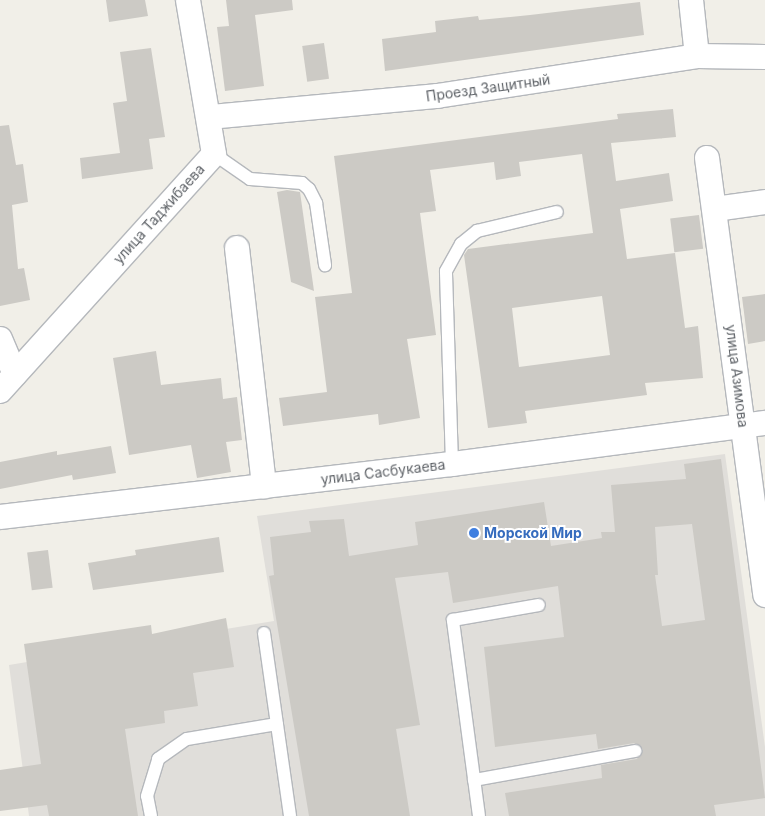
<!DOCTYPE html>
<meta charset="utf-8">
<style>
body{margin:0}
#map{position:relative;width:765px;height:816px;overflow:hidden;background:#f1efe8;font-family:Inter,sans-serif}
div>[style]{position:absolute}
.industrial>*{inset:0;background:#e0deda}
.building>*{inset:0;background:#cccac5;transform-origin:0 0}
.roads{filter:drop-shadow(1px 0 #b5b8bc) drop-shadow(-1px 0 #b5b8bc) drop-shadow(0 1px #b5b8bc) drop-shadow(0 -1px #b5b8bc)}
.service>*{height:12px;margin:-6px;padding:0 6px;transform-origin:6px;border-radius:6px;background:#fff}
.minor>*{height:24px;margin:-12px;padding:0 12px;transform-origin:12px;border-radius:12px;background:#fff}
.dots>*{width:14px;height:14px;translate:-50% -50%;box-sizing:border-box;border:2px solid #fff;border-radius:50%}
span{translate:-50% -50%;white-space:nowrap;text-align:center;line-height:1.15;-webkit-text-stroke:4px #fff;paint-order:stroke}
.street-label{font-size:14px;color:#5f6368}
.shop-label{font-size:14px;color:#366cbe;font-weight:700}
.left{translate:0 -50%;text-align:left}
</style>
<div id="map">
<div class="industrial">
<div style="clip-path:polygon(725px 454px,765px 747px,765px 816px,29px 816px,9px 665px,274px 621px,257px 516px)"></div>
</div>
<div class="building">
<div style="clip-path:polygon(106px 0,145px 0,148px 16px,109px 22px)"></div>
<div style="clip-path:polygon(226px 0,292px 0,293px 10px,255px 15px,264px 86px,225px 91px,217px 27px,229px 26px)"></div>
<div style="clip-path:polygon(640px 2px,644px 35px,385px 71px,382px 39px,436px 32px,435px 21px,478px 16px,479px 20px,530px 15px)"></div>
<div style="left:324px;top:43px;width:36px;height:22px;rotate:82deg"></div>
<div style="clip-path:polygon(151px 48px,165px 137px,149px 139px,153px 169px,82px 179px,80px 158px,120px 153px,113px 103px,127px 101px,120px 52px)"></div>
<div style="clip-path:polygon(evenodd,673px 109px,676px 137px,611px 143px,616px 181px,669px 173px,673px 201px,620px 209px,627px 259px,675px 253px,685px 328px,698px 326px,703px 378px,645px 383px,647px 395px,525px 411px,527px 423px,488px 428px,464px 255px,468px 249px,593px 233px,582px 154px,519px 162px,521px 176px,496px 180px,494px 162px,430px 170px,436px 211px,420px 213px,436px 335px,407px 339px,420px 418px,379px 425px,378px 414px,283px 426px,279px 398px,327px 392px,315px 297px,352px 293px,334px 156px,618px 119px,617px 114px,673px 109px,602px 296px,610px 355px,519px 367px,512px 308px,602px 296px)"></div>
<div style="clip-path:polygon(9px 125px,16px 165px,23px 164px,28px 202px,12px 205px,18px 269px,24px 268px,30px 300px,0 306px,0 126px)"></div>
<div style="clip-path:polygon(287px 190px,300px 192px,314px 291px,291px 282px,277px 192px)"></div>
<div style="left:699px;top:215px;width:34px;height:29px;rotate:83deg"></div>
<div style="clip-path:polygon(765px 294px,765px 341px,748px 344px,742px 297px)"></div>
<div style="clip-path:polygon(156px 351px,161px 385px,221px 378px,223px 399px,237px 397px,242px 440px,226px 442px,231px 472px,197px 478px,191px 445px,129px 455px,113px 358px)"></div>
<div style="clip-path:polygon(111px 446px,116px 473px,73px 480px,72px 475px,0 489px,0 462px,57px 451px,57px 455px)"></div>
<div style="clip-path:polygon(evenodd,721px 459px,765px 798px,714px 805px,716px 816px,509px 816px,505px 793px,602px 778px,601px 765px,637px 759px,643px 749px,634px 743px,598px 749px,596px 734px,495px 747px,484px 647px,564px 637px,558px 586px,453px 603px,448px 572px,395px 578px,420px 725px,396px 729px,410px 816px,309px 816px,269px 576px,274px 575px,270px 537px,311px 532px,309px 521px,344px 519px,349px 556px,418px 545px,415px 522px,544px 502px,551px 546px,602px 538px,601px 532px,615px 532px,611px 485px,686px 479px,684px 464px,721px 459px,692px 524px,705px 620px,662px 626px,655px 575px,658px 575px,655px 527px,692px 524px)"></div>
<div style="clip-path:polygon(219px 537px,224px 572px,93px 590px,88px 563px,136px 555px,135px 550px)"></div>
<div style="left:48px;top:550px;width:38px;height:21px;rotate:83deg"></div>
<div style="clip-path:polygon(226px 618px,234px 667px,193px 673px,198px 706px,164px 711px,165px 723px,125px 729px,138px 816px,49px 816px,47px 805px,0 811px,0 770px,41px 764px,24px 644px,151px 625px,152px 634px)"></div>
</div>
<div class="roads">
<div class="service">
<div style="left:214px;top:154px;width:44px;rotate:34.8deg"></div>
<div style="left:250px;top:179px;width:52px;rotate:4.4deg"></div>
<div style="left:302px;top:183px;width:9px;rotate:41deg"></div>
<div style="left:309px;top:189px;width:16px;rotate:63deg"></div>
<div style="left:316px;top:203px;width:63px;rotate:81.7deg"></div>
<div style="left:452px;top:464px;width:193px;rotate:-91.8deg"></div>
<div style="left:446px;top:271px;width:31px;rotate:-61deg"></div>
<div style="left:461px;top:244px;width:21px;rotate:-39deg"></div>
<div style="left:477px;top:231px;width:82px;rotate:-13.4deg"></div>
<div style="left:264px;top:633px;width:185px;rotate:81.9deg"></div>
<div style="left:474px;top:780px;width:164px;rotate:-10.2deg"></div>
<div style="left:151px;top:816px;width:20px;rotate:-101deg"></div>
<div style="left:147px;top:796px;width:39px;rotate:-73deg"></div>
<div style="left:158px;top:759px;width:35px;rotate:-35deg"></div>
<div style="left:187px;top:739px;width:91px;rotate:-9.5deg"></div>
<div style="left:479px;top:816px;width:198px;rotate:-97.6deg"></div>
<div style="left:453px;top:620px;width:87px;rotate:-9.9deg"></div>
</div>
<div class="minor">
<div style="left:691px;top:0;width:56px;rotate:83.9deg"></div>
<div style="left:210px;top:117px;width:228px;rotate:-5.3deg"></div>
<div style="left:437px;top:96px;width:263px;rotate:-8.7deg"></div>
<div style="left:697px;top:56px;width:68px;rotate:0.8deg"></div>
<div style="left:707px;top:158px;width:441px;rotate:82.4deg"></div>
<div style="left:715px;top:209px;width:50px;rotate:-8deg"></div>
<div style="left:237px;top:248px;width:240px;rotate:83.5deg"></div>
<div style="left:0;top:339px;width:38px;rotate:67deg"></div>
<div style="left:0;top:391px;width:319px;rotate:-47.9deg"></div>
<div style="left:214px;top:154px;width:156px;rotate:-99.6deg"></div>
<div style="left:0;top:517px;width:455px;rotate:-6.7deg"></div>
<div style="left:452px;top:464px;width:316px;rotate:-7.5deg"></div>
</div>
</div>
<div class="dots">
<div style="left:474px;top:533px;background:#3f7fe0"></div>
</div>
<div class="street-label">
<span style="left:488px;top:88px;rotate:-8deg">Проезд Защитный</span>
<span style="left:159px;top:214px;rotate:-48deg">улица Таджибаева</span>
<span style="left:737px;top:376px;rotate:83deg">улица Азимова</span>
<span style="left:383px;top:472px;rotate:-7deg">улица Сасбукаева</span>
</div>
<div class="shop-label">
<span class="left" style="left:484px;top:533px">Морской Мир</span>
</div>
</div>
